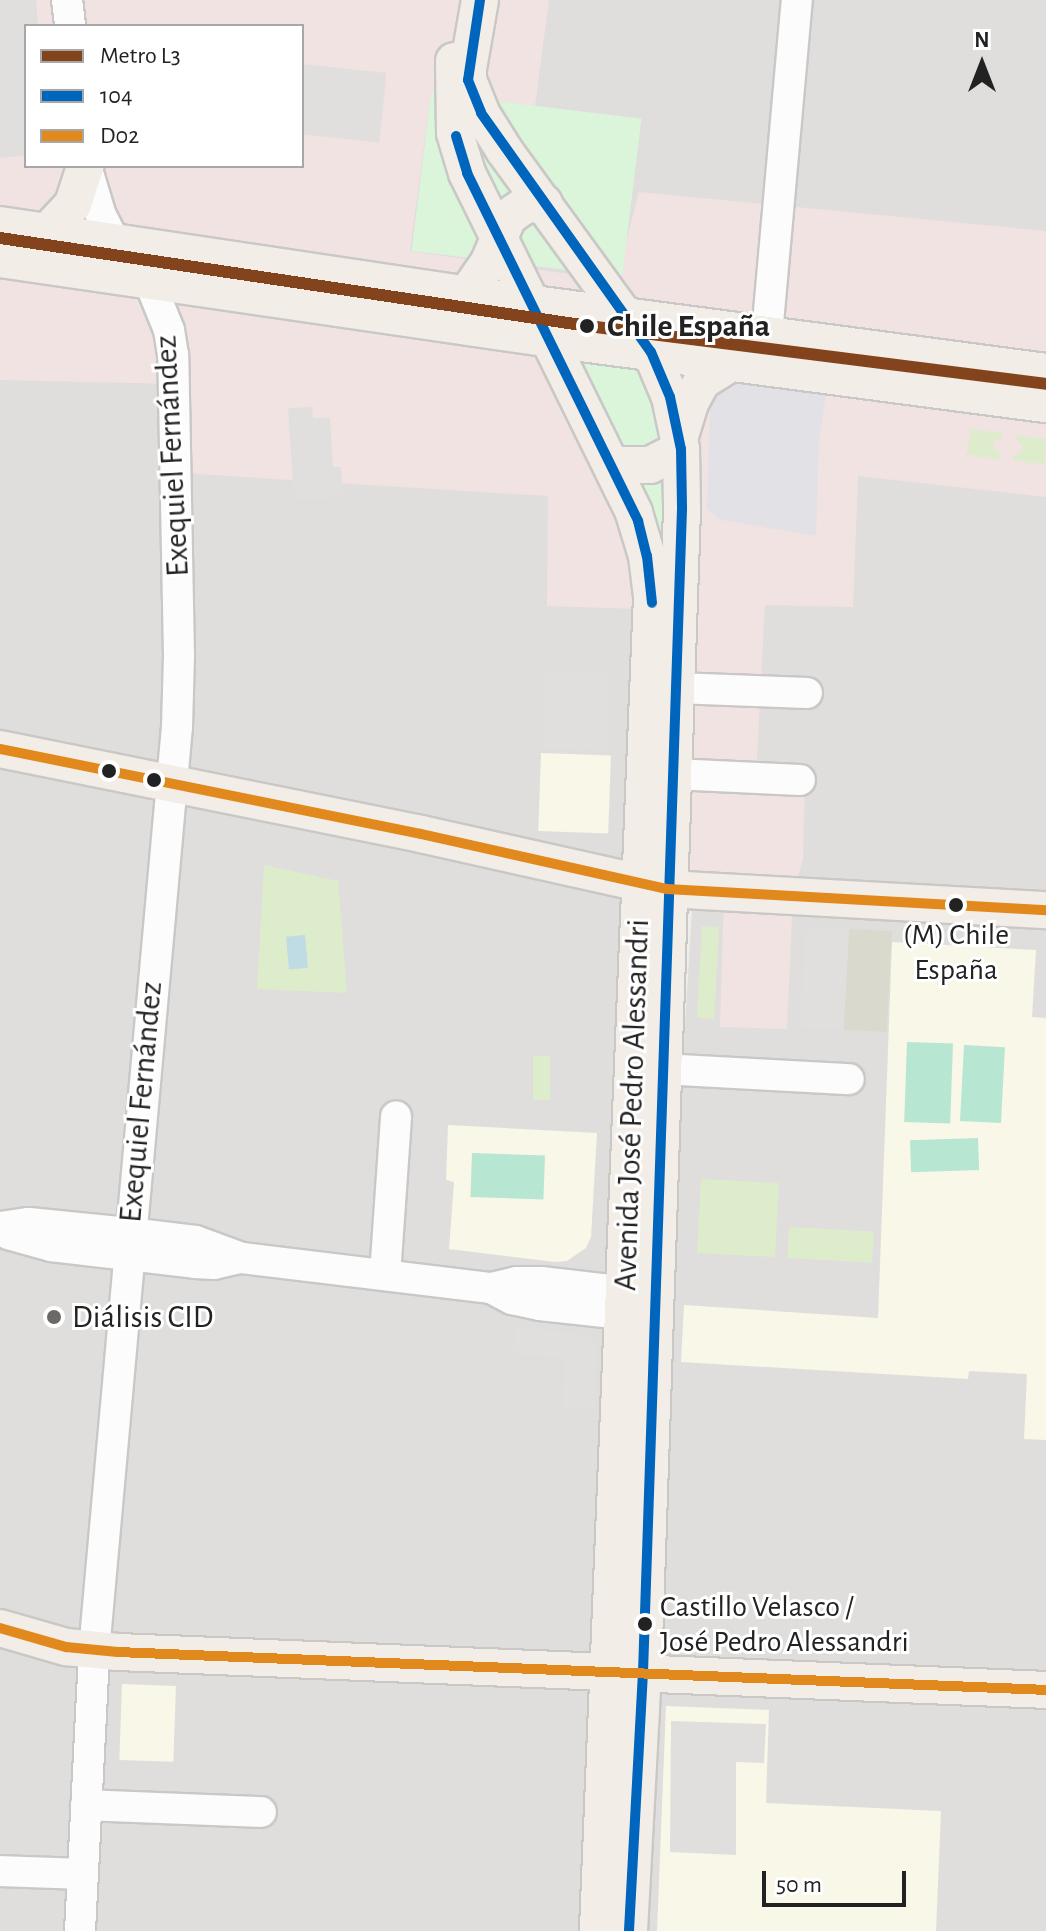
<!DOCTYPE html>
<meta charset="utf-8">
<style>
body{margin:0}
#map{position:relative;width:1046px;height:1931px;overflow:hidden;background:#f0eeeb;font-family:"Alegreya Sans",sans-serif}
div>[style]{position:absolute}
.residential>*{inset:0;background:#dfdedc}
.commercial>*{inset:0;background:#f1e3e1}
.education>*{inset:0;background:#f8f7e8;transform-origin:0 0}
.construction>*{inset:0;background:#d9d9cd;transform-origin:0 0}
.grass>*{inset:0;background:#ddeccb;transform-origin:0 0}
.park>*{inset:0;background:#daf5da;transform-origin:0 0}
.pitch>*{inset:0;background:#b7e6d2;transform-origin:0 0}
.parking>*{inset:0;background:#e0dfde;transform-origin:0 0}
.plaza>*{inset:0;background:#e2e1e5}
.water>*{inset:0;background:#bfdbe3;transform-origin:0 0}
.roads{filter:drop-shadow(2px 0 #c9c8c7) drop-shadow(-2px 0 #c9c8c7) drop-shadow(0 2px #c9c8c7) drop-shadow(0 -2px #c9c8c7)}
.minor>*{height:30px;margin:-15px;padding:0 15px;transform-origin:15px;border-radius:15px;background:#fdfcfc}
.major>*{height:36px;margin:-18px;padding:0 18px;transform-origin:18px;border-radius:18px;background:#f3ede7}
.bus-1>*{height:10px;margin:-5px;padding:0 5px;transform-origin:5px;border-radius:5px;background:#0065bd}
.bus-2>*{height:10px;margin:-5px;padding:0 5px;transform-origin:5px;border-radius:5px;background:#e2891e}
.metro-1>*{height:12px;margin:-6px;padding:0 6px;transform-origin:6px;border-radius:6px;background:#83441d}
.dots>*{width:22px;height:22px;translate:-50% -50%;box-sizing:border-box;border:4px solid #fff;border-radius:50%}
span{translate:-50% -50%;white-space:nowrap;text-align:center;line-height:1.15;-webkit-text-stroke:6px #fff;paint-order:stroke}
.bus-label{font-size:30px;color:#222}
.left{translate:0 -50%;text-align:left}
.stop-label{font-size:32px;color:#222;font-weight:700}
.street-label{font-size:32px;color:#222}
.poi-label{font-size:32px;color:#222}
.legend{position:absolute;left:24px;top:24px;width:280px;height:144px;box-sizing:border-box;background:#fff;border:2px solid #a7a7a7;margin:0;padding:10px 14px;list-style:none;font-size:24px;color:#222}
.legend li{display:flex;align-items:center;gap:16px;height:40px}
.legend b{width:40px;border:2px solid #a7a7a7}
.north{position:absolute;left:942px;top:24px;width:80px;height:80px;-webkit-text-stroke:6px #fff;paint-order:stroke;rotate:0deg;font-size:22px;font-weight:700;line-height:32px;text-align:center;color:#222}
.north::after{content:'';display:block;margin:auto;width:28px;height:36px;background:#222;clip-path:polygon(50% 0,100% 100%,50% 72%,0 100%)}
.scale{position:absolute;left:762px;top:1871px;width:144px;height:36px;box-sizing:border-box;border:4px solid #222;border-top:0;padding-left:10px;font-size:24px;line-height:28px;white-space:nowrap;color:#222;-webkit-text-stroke:6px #fff;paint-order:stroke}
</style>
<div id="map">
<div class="residential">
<div style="clip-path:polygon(evenodd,0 0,1046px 0,1046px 363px,0 208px,0 0,26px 26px,302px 26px,302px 166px,26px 166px,26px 26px)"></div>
<div style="clip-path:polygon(0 280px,525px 351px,638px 603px,581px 1931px,0 1931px)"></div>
<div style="clip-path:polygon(804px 386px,1046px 417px,1046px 1931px,638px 1931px,668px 1304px,710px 613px)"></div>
</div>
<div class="commercial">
<div style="clip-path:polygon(evenodd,0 0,549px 0,535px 106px,431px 93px,410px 251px,616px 281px,639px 192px,1046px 231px,1046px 497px,858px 476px,853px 607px,765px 605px,756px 777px,805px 780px,803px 859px,793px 894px,787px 1029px,720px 1027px,724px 894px,684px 890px,699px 611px,547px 606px,548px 496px,180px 473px,179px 384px,0 380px,0 0,26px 26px,302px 26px,302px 166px,26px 166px,26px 26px)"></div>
</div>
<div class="education">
<div style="left:541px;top:753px;width:70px;height:78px;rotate:2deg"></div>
<div style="clip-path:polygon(892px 942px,1036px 950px,1032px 1017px,1046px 1018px,1046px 1440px,1024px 1439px,1027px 1374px,969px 1371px,968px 1379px,681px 1362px,684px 1305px,878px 1318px)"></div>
<div style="clip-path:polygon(448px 1125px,597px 1133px,591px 1237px,586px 1248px,567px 1261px,555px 1262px,449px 1249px,454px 1182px,446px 1180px)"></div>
<div style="left:122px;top:1684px;width:54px;height:76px;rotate:2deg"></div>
<div style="clip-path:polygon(666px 1706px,769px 1710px,766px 1803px,941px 1811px,936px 1931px,657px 1931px)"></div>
</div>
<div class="construction">
<div style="left:849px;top:929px;width:43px;height:101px;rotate:3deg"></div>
</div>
<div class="grass">
<div style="clip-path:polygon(969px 429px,1002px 433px,1002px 438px,994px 441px,993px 449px,1000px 454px,999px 460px,990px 459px,990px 456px,977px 458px,977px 454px,965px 456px,970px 446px,967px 444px,972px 433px)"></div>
<div style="clip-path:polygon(1016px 435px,1046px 439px,1044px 466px,1035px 461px,1034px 465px,1019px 460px,1013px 462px,1013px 456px,1021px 453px,1022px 444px,1016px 439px)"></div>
<div style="clip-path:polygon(264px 865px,338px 881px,347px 993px,257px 989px)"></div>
<div style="left:702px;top:926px;width:17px;height:92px;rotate:3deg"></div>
<div style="left:533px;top:1056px;width:17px;height:44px"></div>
<div style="left:701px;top:1179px;width:78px;height:74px;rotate:3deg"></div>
<div style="left:789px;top:1227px;width:85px;height:31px;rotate:3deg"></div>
</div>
<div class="park">
<div style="left:431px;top:93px;width:212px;height:159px;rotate:7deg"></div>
<div style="clip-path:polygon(570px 356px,643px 364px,670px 437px,669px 604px)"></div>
</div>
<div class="pitch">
<div style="left:907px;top:1042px;width:46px;height:80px;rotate:2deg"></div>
<div style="left:964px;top:1045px;width:41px;height:76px;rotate:3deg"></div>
<div style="left:978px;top:1138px;width:32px;height:68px;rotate:88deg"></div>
<div style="left:472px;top:1153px;width:73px;height:44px;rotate:2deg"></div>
</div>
<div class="parking">
<div style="clip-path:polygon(0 0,36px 0,38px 26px,26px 26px,26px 155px,0 158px)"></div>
<div style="left:302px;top:64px;width:85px;height:70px;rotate:6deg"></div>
<div style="clip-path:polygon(312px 407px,313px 418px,330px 418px,333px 467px,341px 467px,343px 498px,294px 500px,288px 408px)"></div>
<div style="left:546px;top:673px;width:63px;height:76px;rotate:1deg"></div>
<div style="left:806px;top:927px;width:43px;height:101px;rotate:3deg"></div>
<div style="clip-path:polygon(515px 1327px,589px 1335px,597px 1342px,594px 1410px,563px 1408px,565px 1357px,514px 1355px)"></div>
<div style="clip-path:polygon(671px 1721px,766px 1724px,764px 1763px,736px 1762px,736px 1855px,670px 1852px)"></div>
</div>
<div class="plaza">
<div style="clip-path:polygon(720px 380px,827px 387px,819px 443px,816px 536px,721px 520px,707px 509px,710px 402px)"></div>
</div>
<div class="water">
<div style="left:305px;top:935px;width:33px;height:19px;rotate:85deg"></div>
</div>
<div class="roads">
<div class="minor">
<div style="left:67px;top:0;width:26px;rotate:83deg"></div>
<div style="left:767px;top:334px;width:335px;rotate:-84.9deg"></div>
<div style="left:676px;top:688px;width:131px;rotate:2.2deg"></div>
<div style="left:673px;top:774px;width:127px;rotate:2.7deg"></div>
<div style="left:662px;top:1069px;width:187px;rotate:3.1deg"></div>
<div style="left:0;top:1227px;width:29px;rotate:-8deg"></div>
<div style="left:29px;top:1223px;width:100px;rotate:5.7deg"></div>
<div style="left:129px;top:1233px;width:67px;rotate:6.8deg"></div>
<div style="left:196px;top:1241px;width:49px;rotate:20.3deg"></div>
<div style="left:242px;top:1258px;width:251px;rotate:6.9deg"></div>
<div style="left:491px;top:1288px;width:27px;rotate:-13deg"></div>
<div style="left:517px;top:1282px;width:24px"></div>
<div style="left:541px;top:1282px;width:61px;rotate:6.5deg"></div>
<div style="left:602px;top:1289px;width:44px;rotate:17.2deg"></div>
<div style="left:8px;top:1234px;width:45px;rotate:15.6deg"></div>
<div style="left:51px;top:1246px;width:145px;rotate:6.7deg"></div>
<div style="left:195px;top:1263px;width:19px;rotate:3deg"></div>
<div style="left:214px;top:1264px;width:27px;rotate:-13deg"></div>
<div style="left:385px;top:1275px;width:159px;rotate:-86deg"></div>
<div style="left:491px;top:1288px;width:24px;rotate:28deg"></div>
<div style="left:512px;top:1299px;width:29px;rotate:12deg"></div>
<div style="left:540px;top:1305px;width:83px;rotate:6.2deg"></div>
<div style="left:623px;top:1314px;width:22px;rotate:-13deg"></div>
<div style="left:86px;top:1805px;width:175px;rotate:2.3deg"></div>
<div style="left:0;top:1871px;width:83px;rotate:2.1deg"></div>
<div style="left:80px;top:1931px;width:280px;rotate:-87.1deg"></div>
<div style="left:94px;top:1651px;width:928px;rotate:-84.87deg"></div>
<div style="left:177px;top:727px;width:71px;rotate:-88.4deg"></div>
<div style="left:179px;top:656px;width:301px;rotate:-91.1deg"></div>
<div style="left:173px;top:355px;width:25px;rotate:-99deg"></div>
<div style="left:169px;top:330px;width:45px;rotate:-112deg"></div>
<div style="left:152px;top:288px;width:60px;rotate:-129deg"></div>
<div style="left:114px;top:241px;width:28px;rotate:-117deg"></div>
<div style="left:101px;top:216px;width:52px;rotate:-106.7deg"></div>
</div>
<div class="major">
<div style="left:480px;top:0;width:70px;rotate:99.9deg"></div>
<div style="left:468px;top:69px;width:11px;rotate:90deg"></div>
<div style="left:468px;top:80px;width:35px;rotate:68deg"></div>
<div style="left:481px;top:113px;width:44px;rotate:58.1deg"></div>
<div style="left:504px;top:150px;width:250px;rotate:54deg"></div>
<div style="left:651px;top:352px;width:49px;rotate:67.1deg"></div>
<div style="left:670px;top:397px;width:53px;rotate:78.1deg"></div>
<div style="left:681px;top:449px;width:60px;rotate:89deg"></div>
<div style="left:682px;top:509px;width:1164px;rotate:91.92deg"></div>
<div style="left:643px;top:1672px;width:259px;rotate:93.1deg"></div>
<div style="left:454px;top:61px;width:72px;rotate:89.2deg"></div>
<div style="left:455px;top:133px;width:42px;rotate:73.3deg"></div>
<div style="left:467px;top:173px;width:379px;rotate:63.8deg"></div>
<div style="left:634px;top:513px;width:45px;rotate:73.2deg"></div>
<div style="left:647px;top:556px;width:40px;rotate:82.9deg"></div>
<div style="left:652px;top:596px;width:1336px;rotate:92.32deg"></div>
<div style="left:0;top:225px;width:471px;rotate:8.5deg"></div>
<div style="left:466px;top:295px;width:585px;rotate:7.56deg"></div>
<div style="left:48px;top:231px;width:37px;rotate:-47deg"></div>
<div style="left:73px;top:204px;width:40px;rotate:-72deg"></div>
<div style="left:0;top:259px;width:557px;rotate:8.26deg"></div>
<div style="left:551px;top:339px;width:499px;rotate:7.5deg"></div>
<div style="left:466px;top:295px;width:38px;rotate:-55deg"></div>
<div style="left:488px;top:264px;width:51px;rotate:-66.9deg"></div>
<div style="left:508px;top:217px;width:21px;rotate:-35deg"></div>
<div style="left:525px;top:205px;width:19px;rotate:-6deg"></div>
<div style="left:680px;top:436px;width:37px;rotate:-73deg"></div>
<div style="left:691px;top:401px;width:23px;rotate:-61deg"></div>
<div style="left:702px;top:381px;width:34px;rotate:-32deg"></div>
<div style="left:613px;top:465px;width:37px"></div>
<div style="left:650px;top:465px;width:35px;rotate:-27deg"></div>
<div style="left:0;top:749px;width:429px;rotate:11.4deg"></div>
<div style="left:421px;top:834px;width:252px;rotate:12.6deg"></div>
<div style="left:667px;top:889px;width:380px;rotate:3.2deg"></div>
<div style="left:0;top:1628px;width:69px;rotate:16.1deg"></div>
<div style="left:66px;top:1647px;width:52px;rotate:5.5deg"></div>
<div style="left:118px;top:1652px;width:929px;rotate:2.34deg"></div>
</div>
</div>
<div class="bus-1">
<div style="left:480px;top:0;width:81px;rotate:98.5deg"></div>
<div style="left:468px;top:80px;width:35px;rotate:68deg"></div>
<div style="left:481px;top:113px;width:293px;rotate:54.6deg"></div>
<div style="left:651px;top:352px;width:49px;rotate:67.1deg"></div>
<div style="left:670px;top:397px;width:53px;rotate:78.1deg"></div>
<div style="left:681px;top:449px;width:60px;rotate:89deg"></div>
<div style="left:682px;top:509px;width:1164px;rotate:91.92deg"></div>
<div style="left:643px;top:1672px;width:259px;rotate:93.1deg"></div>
<div style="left:456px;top:136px;width:39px;rotate:73deg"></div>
<div style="left:467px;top:173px;width:388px;rotate:63.8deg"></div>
<div style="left:638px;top:521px;width:36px;rotate:76deg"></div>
<div style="left:647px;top:556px;width:47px;rotate:83.9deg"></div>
</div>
<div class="bus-2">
<div style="left:0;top:749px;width:429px;rotate:11.4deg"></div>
<div style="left:421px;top:834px;width:252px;rotate:12.6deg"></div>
<div style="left:667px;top:889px;width:380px;rotate:3.2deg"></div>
<div style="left:0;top:1628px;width:69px;rotate:16.1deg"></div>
<div style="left:66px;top:1647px;width:52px;rotate:5.5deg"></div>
<div style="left:118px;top:1652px;width:929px;rotate:2.34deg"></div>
</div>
<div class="metro-1">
<div style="left:0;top:238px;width:595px;rotate:8.51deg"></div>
<div style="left:588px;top:326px;width:462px;rotate:7.2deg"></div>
</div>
<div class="dots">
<div style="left:587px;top:326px;background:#222"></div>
<div style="left:109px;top:771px;background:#222"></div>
<div style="left:154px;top:780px;background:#222"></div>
<div style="left:956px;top:905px;background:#222"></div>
<div style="left:54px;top:1317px;background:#6a6968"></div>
<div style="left:645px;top:1624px;background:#222"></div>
</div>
<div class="bus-label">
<span style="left:956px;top:952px">(M) Chile<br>España</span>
<span class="left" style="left:660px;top:1624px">Castillo Velasco /<br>José Pedro Alessandri</span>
</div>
<div class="stop-label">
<span class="left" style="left:607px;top:326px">Chile España</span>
</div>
<div class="street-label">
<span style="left:172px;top:456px;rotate:-93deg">Exequiel Fernández</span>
<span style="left:141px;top:1102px;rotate:-85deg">Exequiel Fernández</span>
<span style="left:632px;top:1105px;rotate:-88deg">Avenida José Pedro Alessandri</span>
</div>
<div class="poi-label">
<span class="left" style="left:72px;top:1317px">Diálisis CID</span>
</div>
<ul class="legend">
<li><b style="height:10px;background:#83441d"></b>Metro L3</li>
<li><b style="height:10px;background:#0065bd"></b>104</li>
<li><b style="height:10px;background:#e2891e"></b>D02</li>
</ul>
<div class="north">N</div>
<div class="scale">50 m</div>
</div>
